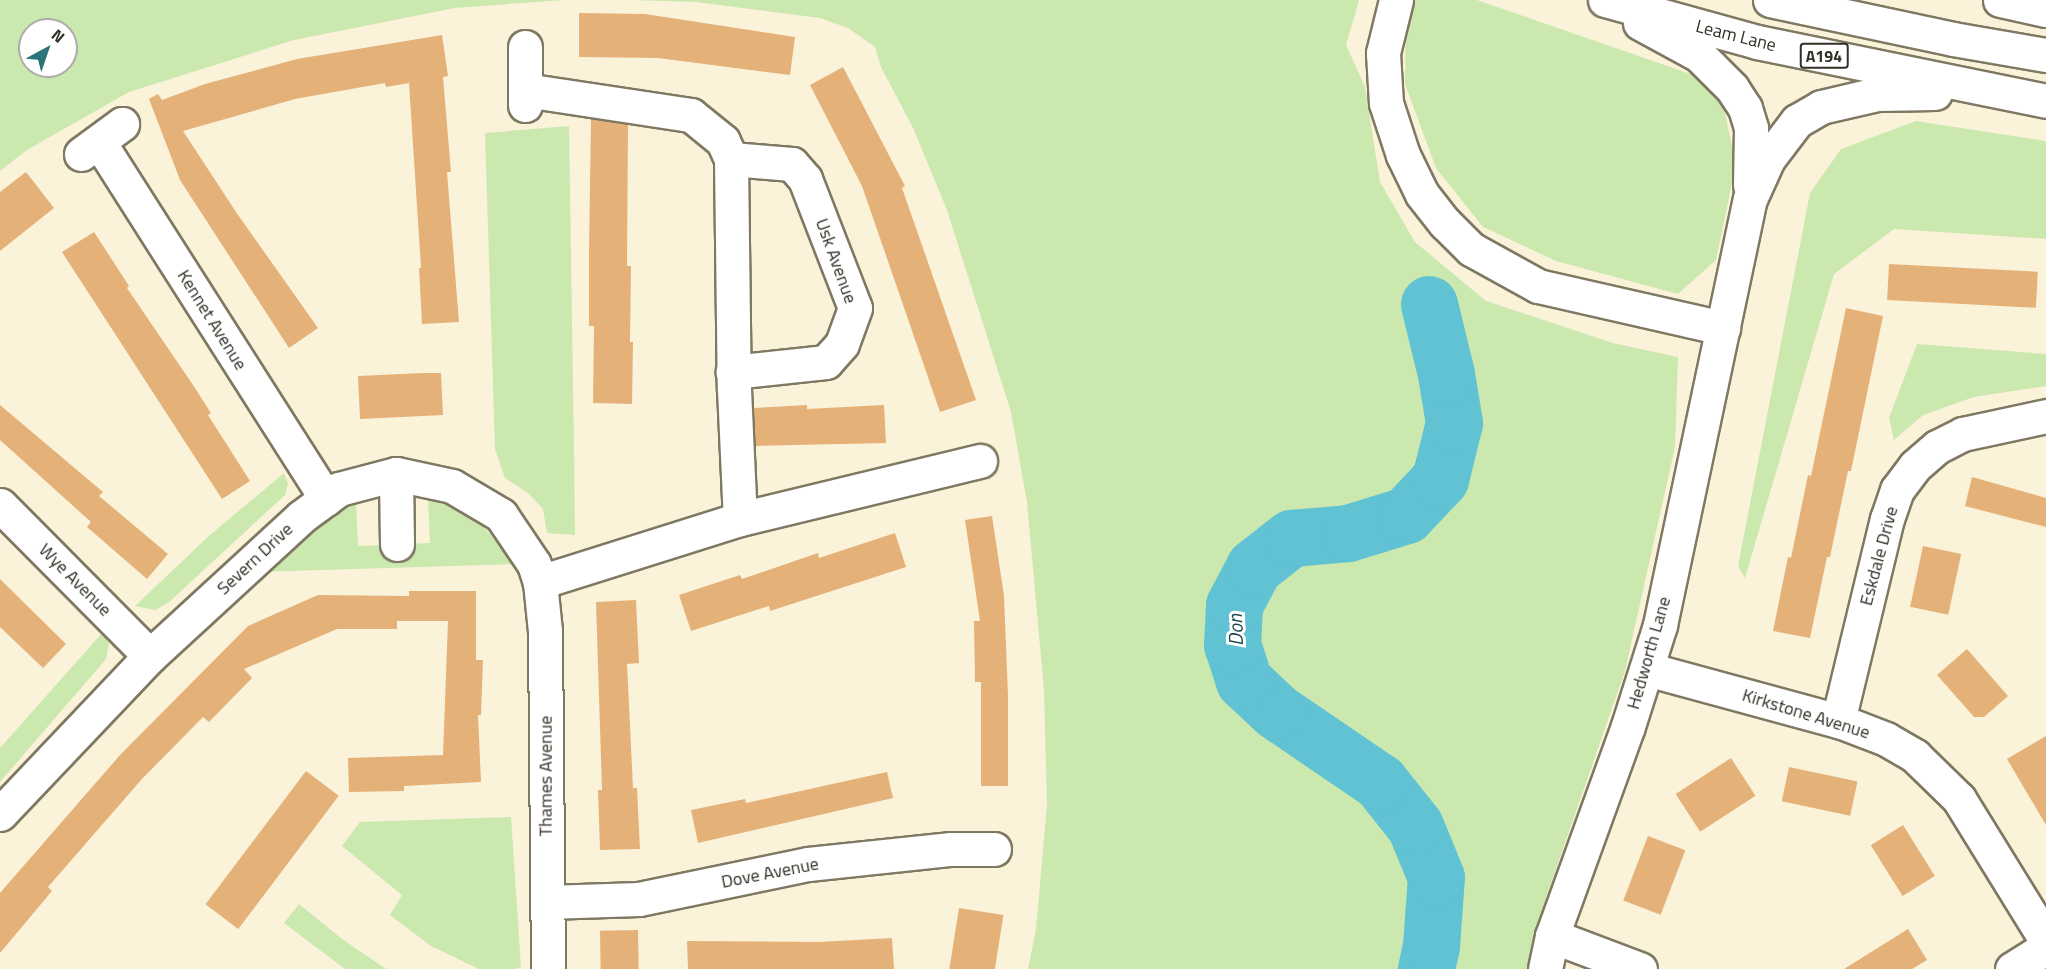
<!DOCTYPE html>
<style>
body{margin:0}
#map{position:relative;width:2046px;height:969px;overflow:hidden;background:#fbf2da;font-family:"Titillium Web",sans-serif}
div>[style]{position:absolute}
.green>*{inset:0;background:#cbe8af}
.river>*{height:57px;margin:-28.5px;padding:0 28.5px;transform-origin:28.5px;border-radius:28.5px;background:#61c2d4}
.building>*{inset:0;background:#e4b279;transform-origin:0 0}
.roads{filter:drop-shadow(2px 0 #7f7862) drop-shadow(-2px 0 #7f7862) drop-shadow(0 2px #7f7862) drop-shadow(0 -2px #7f7862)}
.minor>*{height:33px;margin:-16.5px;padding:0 16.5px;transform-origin:16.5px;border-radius:16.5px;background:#fff}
.highway>*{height:33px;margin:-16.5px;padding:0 16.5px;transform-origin:16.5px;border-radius:16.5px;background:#fff}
span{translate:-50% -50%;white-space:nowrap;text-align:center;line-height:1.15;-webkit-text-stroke:6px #fff;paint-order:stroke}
.shield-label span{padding:2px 4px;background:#fff;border:2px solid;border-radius:4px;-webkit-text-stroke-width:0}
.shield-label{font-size:16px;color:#322f26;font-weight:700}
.street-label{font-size:18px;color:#322f26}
.water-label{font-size:20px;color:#1b474f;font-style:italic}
.north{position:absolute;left:18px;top:18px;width:60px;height:60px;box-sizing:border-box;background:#fff;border:2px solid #adaca8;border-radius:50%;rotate:40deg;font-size:16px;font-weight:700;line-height:24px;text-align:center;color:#322f26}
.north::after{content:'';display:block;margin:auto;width:21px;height:27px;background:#2a747a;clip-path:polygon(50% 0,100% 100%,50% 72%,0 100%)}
</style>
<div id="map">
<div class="green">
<div style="clip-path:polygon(evenodd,0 0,564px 0,455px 8px,294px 40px,129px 92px,27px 150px,0 171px,0 0,30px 30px,66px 30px,66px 66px,30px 66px,30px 30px)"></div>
<div style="clip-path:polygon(632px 0,1359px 0,1346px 45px,1365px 87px,1380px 182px,1415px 242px,1486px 301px,1613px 343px,1678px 357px,1675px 447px,1625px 671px,1543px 906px,1532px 969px,1028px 969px,1036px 929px,1047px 805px,1044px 690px,1027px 502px,1011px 412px,947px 210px,913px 128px,881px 67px,875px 47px,848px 28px,820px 18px,696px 2px)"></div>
<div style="clip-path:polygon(1409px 0,1477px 0,1699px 77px,1723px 105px,1736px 164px,1716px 260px,1678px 294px,1556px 261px,1483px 227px,1436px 168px,1405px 84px,1406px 11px)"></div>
<div style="clip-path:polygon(1916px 121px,2046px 141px,2046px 239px,1894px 229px,1834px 274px,1745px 578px,1738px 566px,1810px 193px,1841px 149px)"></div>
<div style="clip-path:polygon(569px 126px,574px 450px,575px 535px,547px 533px,543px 509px,528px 493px,505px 478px,495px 449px,485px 133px)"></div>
<div style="clip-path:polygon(1917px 344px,2046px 354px,2046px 386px,1974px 397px,1923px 415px,1894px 440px,1889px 418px)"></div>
<div style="clip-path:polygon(284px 473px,288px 484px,285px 495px,168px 603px,155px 610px,135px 606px,210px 535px)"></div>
<div style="clip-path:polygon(428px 498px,448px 503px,483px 526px,517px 564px,256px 572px,331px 516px,356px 502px,358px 546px,430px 543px)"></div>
<div style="clip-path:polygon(103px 632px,109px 644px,106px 659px,0 782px,0 748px)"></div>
<div style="clip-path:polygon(511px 817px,521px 967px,515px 969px,479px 969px,431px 946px,390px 915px,402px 895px,342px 846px,360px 822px)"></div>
<div style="clip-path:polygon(299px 904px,342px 939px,386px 969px,345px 969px,284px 923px)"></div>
</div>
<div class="river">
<div style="left:1426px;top:969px;width:24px;rotate:-78deg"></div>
<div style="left:1431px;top:946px;width:69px;rotate:-85.9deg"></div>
<div style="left:1436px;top:877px;width:55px;rotate:-112.4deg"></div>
<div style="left:1415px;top:826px;width:56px;rotate:-128.5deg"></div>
<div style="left:1380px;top:782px;width:126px;rotate:-145.7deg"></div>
<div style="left:1276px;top:711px;width:44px;rotate:-136.8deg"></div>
<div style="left:1244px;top:681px;width:38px;rotate:-108deg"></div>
<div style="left:1232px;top:645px;width:40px;rotate:-87.1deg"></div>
<div style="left:1234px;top:605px;width:43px;rotate:-62.2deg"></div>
<div style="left:1254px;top:567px;width:47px;rotate:-38.1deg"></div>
<div style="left:1291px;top:538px;width:57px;rotate:-5deg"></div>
<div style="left:1348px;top:533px;width:61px;rotate:-17.2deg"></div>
<div style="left:1406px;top:515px;width:50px;rotate:-46.6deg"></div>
<div style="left:1440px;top:479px;width:58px;rotate:-76deg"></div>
<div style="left:1454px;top:423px;width:50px;rotate:-99.3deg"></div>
<div style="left:1446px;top:374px;width:72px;rotate:-103.7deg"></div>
</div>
<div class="building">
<div style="clip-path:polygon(579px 13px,645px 14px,795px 37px,790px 75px,658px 58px,579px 57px)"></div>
<div style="clip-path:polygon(442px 35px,448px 76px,443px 77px,451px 172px,447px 172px,459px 322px,422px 324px,419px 268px,421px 268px,409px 83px,386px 87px,385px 83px,295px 99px,183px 131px,236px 212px,318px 328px,289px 348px,180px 180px,149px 99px,158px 94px,162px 100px,205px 84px,297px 59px)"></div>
<div style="clip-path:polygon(843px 67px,905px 186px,902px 188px,976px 400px,940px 412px,862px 186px,810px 85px)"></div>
<div style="clip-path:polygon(591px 119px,628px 124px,627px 266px,631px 266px,630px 342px,633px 342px,632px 404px,593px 403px,594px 326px,589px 326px,589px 251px)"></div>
<div style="clip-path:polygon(26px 172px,54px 208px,0 251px,0 192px)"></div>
<div style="clip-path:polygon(94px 232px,129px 286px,127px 288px,193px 385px,211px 413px,208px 415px,250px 481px,222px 499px,62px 252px)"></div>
<div style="left:1889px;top:264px;width:149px;height:36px;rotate:3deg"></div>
<div style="clip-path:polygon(1846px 308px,1883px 316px,1851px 471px,1848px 471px,1830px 557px,1827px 557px,1810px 638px,1773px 631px,1788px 557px,1791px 558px,1808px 475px,1811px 476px)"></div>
<div style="clip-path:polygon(423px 373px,441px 373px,443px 415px,360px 419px,358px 376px)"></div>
<div style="clip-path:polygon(0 405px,103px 492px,99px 496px,168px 554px,147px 579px,87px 527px,91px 522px,0 440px)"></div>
<div style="clip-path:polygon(807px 405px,807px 409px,884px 405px,886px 443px,755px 446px,754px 408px)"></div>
<div style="clip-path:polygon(1972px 477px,2046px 498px,2046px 527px,1965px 506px)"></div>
<div style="clip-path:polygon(992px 516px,1004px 596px,1008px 695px,1008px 786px,981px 786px,981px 682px,975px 682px,974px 621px,980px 621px,965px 520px)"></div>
<div style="clip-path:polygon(895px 533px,906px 567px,770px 611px,769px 606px,691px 631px,679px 595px,740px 575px,742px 579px,818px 553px,819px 558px)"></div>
<div style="left:1923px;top:546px;width:39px;height:62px;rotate:12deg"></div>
<div style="clip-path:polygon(0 579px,66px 644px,43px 668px,0 627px)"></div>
<div style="clip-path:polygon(409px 591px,476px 591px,476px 660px,483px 660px,481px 715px,478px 715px,481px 782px,404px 786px,404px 791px,349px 792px,348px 758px,443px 755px,448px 621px,397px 621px,397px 629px,337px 629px,244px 669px,252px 678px,209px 722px,203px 717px,141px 780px,48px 887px,52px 891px,0 953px,0 893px,120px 755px,248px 626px,318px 595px,409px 596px)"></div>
<div style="clip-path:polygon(636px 600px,639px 663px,627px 664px,633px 788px,637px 788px,640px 849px,600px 850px,598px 790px,602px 790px,596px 602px)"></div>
<div style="clip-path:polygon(1967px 649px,2008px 696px,1984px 717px,1974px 717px,1937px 675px)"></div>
<div style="clip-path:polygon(2046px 736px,2046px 825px,2007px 759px)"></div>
<div style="left:1731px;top:758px;width:45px;height:66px;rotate:57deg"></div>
<div style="left:1789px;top:767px;width:70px;height:35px;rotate:12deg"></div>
<div style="left:306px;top:771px;width:41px;height:167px;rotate:37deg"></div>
<div style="clip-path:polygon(887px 772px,893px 798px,698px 843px,691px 810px,745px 799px,746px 803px)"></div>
<div style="left:1903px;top:825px;width:60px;height:38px;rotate:58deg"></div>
<div style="left:1648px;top:836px;width:40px;height:69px;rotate:21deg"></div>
<div style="left:959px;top:908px;width:45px;height:62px;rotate:9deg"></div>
<div style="clip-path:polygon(1908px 929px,1927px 960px,1912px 969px,1844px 969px)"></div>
<div style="left:638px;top:930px;width:39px;height:38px;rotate:89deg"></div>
<div style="clip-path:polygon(892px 938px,894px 969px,688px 969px,687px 941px,819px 942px)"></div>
</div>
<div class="roads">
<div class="minor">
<div style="left:1396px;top:0;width:55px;rotate:103.8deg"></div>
<div style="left:1383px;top:53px;width:50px;rotate:86.6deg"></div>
<div style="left:1386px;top:103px;width:55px;rotate:71.9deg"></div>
<div style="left:1403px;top:155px;width:43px;rotate:64deg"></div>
<div style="left:1422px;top:194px;width:37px;rotate:52deg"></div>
<div style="left:1445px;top:223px;width:37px;rotate:45deg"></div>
<div style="left:1471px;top:249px;width:77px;rotate:28.9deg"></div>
<div style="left:1538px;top:286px;width:190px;rotate:12.8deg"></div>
<div style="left:525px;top:90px;width:168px;rotate:8.6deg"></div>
<div style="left:691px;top:115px;width:41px;rotate:39.1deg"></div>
<div style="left:723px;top:141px;width:20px;rotate:66deg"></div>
<div style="left:731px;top:159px;width:230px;rotate:89.3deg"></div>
<div style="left:734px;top:389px;width:130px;rotate:87.4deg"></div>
<div style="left:740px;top:519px;width:210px;rotate:162.5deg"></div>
<div style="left:525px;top:105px;width:58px;rotate:-90deg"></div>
<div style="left:99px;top:142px;width:423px;rotate:57.5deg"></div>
<div style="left:81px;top:154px;width:51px;rotate:-36.2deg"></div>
<div style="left:731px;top:159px;width:61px;rotate:4.7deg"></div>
<div style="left:792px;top:164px;width:20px;rotate:49deg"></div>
<div style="left:805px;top:179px;width:138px;rotate:68.8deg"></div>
<div style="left:855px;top:308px;width:38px;rotate:110deg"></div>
<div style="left:842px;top:344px;width:24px;rotate:132deg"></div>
<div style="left:826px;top:362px;width:94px;rotate:173.9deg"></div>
<div style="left:396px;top:474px;width:70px;rotate:89.2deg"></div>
<div style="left:0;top:505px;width:213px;rotate:45.2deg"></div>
<div style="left:740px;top:519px;width:247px;rotate:-13.6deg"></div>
<div style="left:1647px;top:669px;width:202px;rotate:15.2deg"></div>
<div style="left:1842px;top:722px;width:47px;rotate:21.1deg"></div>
<div style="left:1886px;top:739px;width:34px;rotate:30deg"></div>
<div style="left:1915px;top:756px;width:62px;rotate:44.3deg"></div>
<div style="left:1959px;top:799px;width:166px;rotate:58.3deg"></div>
<div style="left:1838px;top:721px;width:208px;rotate:-76.4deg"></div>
<div style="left:1887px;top:519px;width:31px;rotate:-71deg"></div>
<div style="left:1897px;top:490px;width:30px;rotate:-53deg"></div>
<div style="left:1915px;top:466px;width:29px;rotate:-41deg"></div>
<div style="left:1937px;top:447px;width:29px;rotate:-27deg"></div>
<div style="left:1963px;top:434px;width:85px;rotate:-12.2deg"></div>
<div style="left:0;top:814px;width:218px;rotate:-46.5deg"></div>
<div style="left:150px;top:656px;width:205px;rotate:-42.6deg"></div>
<div style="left:301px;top:517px;width:47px;rotate:-36.4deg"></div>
<div style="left:339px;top:489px;width:59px;rotate:-14.7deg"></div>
<div style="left:396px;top:474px;width:57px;rotate:12.1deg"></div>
<div style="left:452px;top:486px;width:57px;rotate:30.6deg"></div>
<div style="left:501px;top:515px;width:59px;rotate:56deg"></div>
<div style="left:534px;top:564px;width:19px;rotate:72deg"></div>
<div style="left:540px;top:582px;width:49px;rotate:84.2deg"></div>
<div style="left:545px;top:631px;width:338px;rotate:89.5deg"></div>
<div style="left:547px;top:902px;width:92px;rotate:-1.9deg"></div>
<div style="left:639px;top:899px;width:173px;rotate:-11.7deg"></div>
<div style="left:808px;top:864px;width:144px;rotate:-6deg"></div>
<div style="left:951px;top:849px;width:43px"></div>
<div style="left:1552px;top:936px;width:94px;rotate:20.6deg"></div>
<div style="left:1545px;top:969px;width:34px;rotate:-78deg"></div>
<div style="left:1552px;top:936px;width:223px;rotate:-70.1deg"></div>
<div style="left:1628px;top:726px;width:106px;rotate:-72.4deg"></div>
<div style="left:1660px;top:625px;width:435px;rotate:-78.1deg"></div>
<div style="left:2012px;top:969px;width:40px;rotate:-32deg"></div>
</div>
<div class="highway">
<div style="left:1605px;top:0;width:158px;rotate:15.4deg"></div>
<div style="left:1757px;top:42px;width:295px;rotate:11.5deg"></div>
<div style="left:1770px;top:0;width:187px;rotate:12deg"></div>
<div style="left:1953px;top:39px;width:94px;rotate:9.8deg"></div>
<div style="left:2000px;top:0;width:47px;rotate:12.3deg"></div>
<div style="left:1640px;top:23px;width:67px;rotate:28.5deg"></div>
<div style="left:1699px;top:55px;width:47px;rotate:45deg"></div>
<div style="left:1732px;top:88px;width:24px;rotate:57deg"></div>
<div style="left:1745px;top:108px;width:21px;rotate:73deg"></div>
<div style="left:1751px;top:128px;width:57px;rotate:91deg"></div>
<div style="left:1750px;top:199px;width:44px;rotate:-65.8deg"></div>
<div style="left:1768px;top:159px;width:48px;rotate:-52.7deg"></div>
<div style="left:1797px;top:121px;width:28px;rotate:-30deg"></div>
<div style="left:1821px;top:107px;width:57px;rotate:-13.1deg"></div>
<div style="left:1877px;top:94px;width:58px;rotate:-1deg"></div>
</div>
</div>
<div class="shield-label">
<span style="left:1824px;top:56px">A194</span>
</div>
<div class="street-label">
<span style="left:1736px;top:36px;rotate:14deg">Leam Lane</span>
<span style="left:836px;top:261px;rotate:70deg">Usk Avenue</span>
<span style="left:212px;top:320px;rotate:58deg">Kennet Avenue</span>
<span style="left:1879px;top:556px;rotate:-75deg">Eskdale Drive</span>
<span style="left:255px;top:559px;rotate:-43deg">Severn Drive</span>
<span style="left:75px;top:580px;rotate:45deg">Wye Avenue</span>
<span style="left:1649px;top:653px;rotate:-74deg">Hedworth Lane</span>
<span style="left:1806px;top:714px;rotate:17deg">Kirkstone Avenue</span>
<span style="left:546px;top:776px;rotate:-90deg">Thames Avenue</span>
<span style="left:770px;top:873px;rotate:-11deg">Dove Avenue</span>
</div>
<div class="water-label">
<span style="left:1235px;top:630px;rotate:-92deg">Don</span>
</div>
<div class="north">N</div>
</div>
